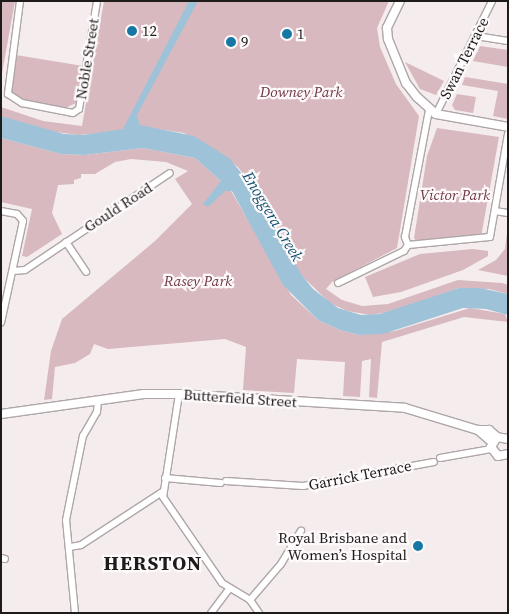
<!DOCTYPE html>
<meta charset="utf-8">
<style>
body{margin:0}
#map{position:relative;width:509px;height:614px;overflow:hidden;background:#f4eced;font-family:"Source Serif 4",serif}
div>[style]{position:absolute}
.green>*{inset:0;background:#d8b9bf}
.water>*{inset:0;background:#9ec3d9}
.roads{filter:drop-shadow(1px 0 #aea6a7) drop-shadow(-1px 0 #aea6a7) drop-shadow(0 1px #aea6a7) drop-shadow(0 -1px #aea6a7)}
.minor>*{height:6px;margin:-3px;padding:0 3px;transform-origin:3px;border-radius:3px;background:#fff}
.tertiary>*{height:8px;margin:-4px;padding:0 4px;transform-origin:4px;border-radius:4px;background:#fff}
.dots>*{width:14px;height:14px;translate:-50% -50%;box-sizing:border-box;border:2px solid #fefafb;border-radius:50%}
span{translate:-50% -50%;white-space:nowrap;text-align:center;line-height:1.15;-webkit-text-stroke:4.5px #fefafb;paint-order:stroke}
.poi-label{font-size:15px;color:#1e1b1b}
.left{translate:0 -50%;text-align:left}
.right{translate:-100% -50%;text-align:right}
.street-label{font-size:15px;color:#1e1b1b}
.park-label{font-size:15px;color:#703845;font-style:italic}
.water-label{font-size:16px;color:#115271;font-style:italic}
.district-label{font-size:20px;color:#1e1b1b;font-weight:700;letter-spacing:1px}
.frame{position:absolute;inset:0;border:2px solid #1e1b1b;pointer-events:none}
</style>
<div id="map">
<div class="green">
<div style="clip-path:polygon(1px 1px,15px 1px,1px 79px)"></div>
<div style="clip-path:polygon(104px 1px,389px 1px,377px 28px,380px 47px,396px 84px,419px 116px,397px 248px,332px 282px,326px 289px,342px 300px,362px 306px,388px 304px,458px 280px,502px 283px,508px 285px,508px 294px,489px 289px,459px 288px,390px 312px,370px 315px,347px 311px,330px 303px,300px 274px,254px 188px,238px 167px,184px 133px,158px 129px,78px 135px,41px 130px,1px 116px,1px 107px,43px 121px,82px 126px)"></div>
<div style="clip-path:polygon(480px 46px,508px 50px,508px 67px,473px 61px)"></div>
<div style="clip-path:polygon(16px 55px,83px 66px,76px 103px,65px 108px,16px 98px,11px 91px)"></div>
<div style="clip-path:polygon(405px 62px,444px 81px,436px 95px,420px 89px)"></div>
<div style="clip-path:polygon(465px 77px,508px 84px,508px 119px,493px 116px,498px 91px,462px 85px)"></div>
<div style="clip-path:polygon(457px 94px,476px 97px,473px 113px,455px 110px,452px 105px)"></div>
<div style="clip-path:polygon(437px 128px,499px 137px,481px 237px,416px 241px,414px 238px,427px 156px)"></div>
<div style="clip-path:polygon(1px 138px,61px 154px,84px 155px,143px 148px,195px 158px,230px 189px,291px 295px,318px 320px,340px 330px,359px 335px,395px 331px,470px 308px,505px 314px,508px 322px,464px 317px,382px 342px,377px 398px,369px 397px,371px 359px,362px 361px,360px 397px,343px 396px,345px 362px,297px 359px,294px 393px,243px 390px,246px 347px,225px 339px,108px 349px,94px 344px,90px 354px,75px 363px,55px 367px,52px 399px,44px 400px,51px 351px,62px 319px,155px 241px,192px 204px,175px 179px,188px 171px,166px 162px,131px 159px,115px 162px,95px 174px,81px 174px,81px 178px,74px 180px,74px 184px,58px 185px,52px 213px,62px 234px,27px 257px,22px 256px,32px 209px,1px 202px)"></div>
<div style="clip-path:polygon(508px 224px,508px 276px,478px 270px,496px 260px,505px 249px)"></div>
<div style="clip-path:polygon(473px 249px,488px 251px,488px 256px,463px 270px,401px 292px,373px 297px,365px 277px,420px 254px)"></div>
</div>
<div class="water">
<div style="clip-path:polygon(189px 1px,198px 1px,137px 115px,140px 125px,194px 136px,229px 158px,254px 188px,301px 274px,313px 289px,338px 308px,361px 315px,380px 314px,459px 288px,480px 288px,508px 294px,508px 315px,486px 309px,463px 308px,383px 334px,359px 335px,340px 330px,318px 320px,283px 285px,232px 191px,225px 191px,208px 207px,203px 204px,221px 181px,195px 158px,143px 148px,84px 155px,61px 154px,1px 138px,1px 116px,64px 134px,83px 135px,123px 129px)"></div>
</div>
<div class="roads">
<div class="minor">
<div style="left:20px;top:1px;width:94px;rotate:97.4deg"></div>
<div style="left:8px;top:94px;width:17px;rotate:33deg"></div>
<div style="left:22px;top:103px;width:52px;rotate:11.1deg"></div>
<div style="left:73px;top:113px;width:7px;rotate:-34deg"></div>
<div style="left:79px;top:109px;width:109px;rotate:-80.5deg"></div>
<div style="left:476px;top:36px;width:32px;rotate:9deg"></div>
<div style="left:436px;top:114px;width:126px;rotate:-63.6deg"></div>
<div style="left:1px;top:211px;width:16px;rotate:11deg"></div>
<div style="left:17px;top:214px;width:9px;rotate:49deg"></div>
<div style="left:23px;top:221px;width:104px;rotate:102.2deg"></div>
<div style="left:495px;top:211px;width:13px;rotate:9deg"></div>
<div style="left:66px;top:242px;width:36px;rotate:56deg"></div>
<div style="left:408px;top:245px;width:82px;rotate:-5.6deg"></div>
<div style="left:490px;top:237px;width:105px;rotate:-80.1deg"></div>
<div style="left:408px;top:245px;width:9px;rotate:-111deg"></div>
<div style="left:405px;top:237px;width:129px;rotate:-79.3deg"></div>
<div style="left:13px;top:271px;width:12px;rotate:-5deg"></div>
<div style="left:25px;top:270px;width:174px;rotate:-33.8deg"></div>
<div style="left:338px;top:283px;width:73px;rotate:-25.9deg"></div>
<div style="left:404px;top:251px;width:7px;rotate:-56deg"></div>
<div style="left:179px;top:394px;width:104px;rotate:98.8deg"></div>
<div style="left:163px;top:497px;width:104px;rotate:55.5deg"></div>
<div style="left:222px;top:583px;width:33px;rotate:31deg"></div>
<div style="left:250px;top:600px;width:16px;rotate:55deg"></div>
<div style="left:440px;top:458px;width:52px;rotate:-10deg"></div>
<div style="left:165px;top:478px;width:56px;rotate:5.1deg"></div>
<div style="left:226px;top:481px;width:77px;rotate:3.7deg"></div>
<div style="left:303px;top:486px;width:133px;rotate:-10.4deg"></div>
<div style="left:70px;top:547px;width:11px;rotate:-10deg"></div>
<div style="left:81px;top:545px;width:97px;rotate:-33.2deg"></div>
<div style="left:1px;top:558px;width:4px;rotate:14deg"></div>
<div style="left:250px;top:600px;width:48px;rotate:-49.3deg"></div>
<div style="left:281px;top:564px;width:39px;rotate:-59deg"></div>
<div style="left:75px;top:613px;width:93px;rotate:-95.5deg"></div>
<div style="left:66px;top:520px;width:86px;rotate:-78.6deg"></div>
<div style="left:83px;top:436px;width:28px;rotate:-60deg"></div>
<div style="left:97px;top:412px;width:11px;rotate:-85deg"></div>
<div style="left:211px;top:613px;width:31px;rotate:-53deg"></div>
</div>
<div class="tertiary">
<div style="left:400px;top:1px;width:30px;rotate:116deg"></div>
<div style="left:387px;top:28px;width:11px;rotate:85deg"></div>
<div style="left:388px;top:39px;width:48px;rotate:67.8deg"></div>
<div style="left:406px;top:83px;width:18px;rotate:52deg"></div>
<div style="left:417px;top:97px;width:25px;rotate:42deg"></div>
<div style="left:436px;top:114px;width:73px;rotate:10.2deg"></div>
<div style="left:1px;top:414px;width:144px;rotate:-8deg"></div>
<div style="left:144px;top:394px;width:35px"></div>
<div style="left:179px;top:394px;width:226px;rotate:3.5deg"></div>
<div style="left:405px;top:408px;width:76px;rotate:16.8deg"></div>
<div style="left:478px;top:430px;width:18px;rotate:41deg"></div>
<div style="left:478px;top:430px;width:11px"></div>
<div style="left:489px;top:430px;width:11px;rotate:41deg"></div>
<div style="left:508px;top:439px;width:11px;rotate:-170deg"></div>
<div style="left:497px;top:437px;width:12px;rotate:121deg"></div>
<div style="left:491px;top:447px;width:11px;rotate:52deg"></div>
<div style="left:498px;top:456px;width:10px;rotate:-11deg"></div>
</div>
</div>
<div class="dots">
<div style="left:132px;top:31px;background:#1777a4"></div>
<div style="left:287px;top:34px;background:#1777a4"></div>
<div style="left:231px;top:42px;background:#1777a4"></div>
<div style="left:418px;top:546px;background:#1777a4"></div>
</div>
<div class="poi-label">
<span class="left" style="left:142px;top:31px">12</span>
<span class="left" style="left:297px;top:34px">1</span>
<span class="left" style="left:241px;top:42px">9</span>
<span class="right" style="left:407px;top:546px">Royal Brisbane and<br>Women’s Hospital</span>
</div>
<div class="street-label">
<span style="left:464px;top:58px;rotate:-63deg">Swan Terrace</span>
<span style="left:87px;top:59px;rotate:-81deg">Noble Street</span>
<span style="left:118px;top:207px;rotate:-33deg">Gould Road</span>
<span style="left:240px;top:398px;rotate:4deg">Butterfield Street</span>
<span style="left:360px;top:475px;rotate:-11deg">Garrick Terrace</span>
</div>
<div class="park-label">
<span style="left:301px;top:92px">Downey Park</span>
<span style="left:455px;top:195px">Victor Park</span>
<span style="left:198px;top:281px">Rasey Park</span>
</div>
<div class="water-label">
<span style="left:273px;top:216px;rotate:59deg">Enoggera Creek</span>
</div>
<div class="district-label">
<span style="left:153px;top:563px">HERSTON</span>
</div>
<div class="frame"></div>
</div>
